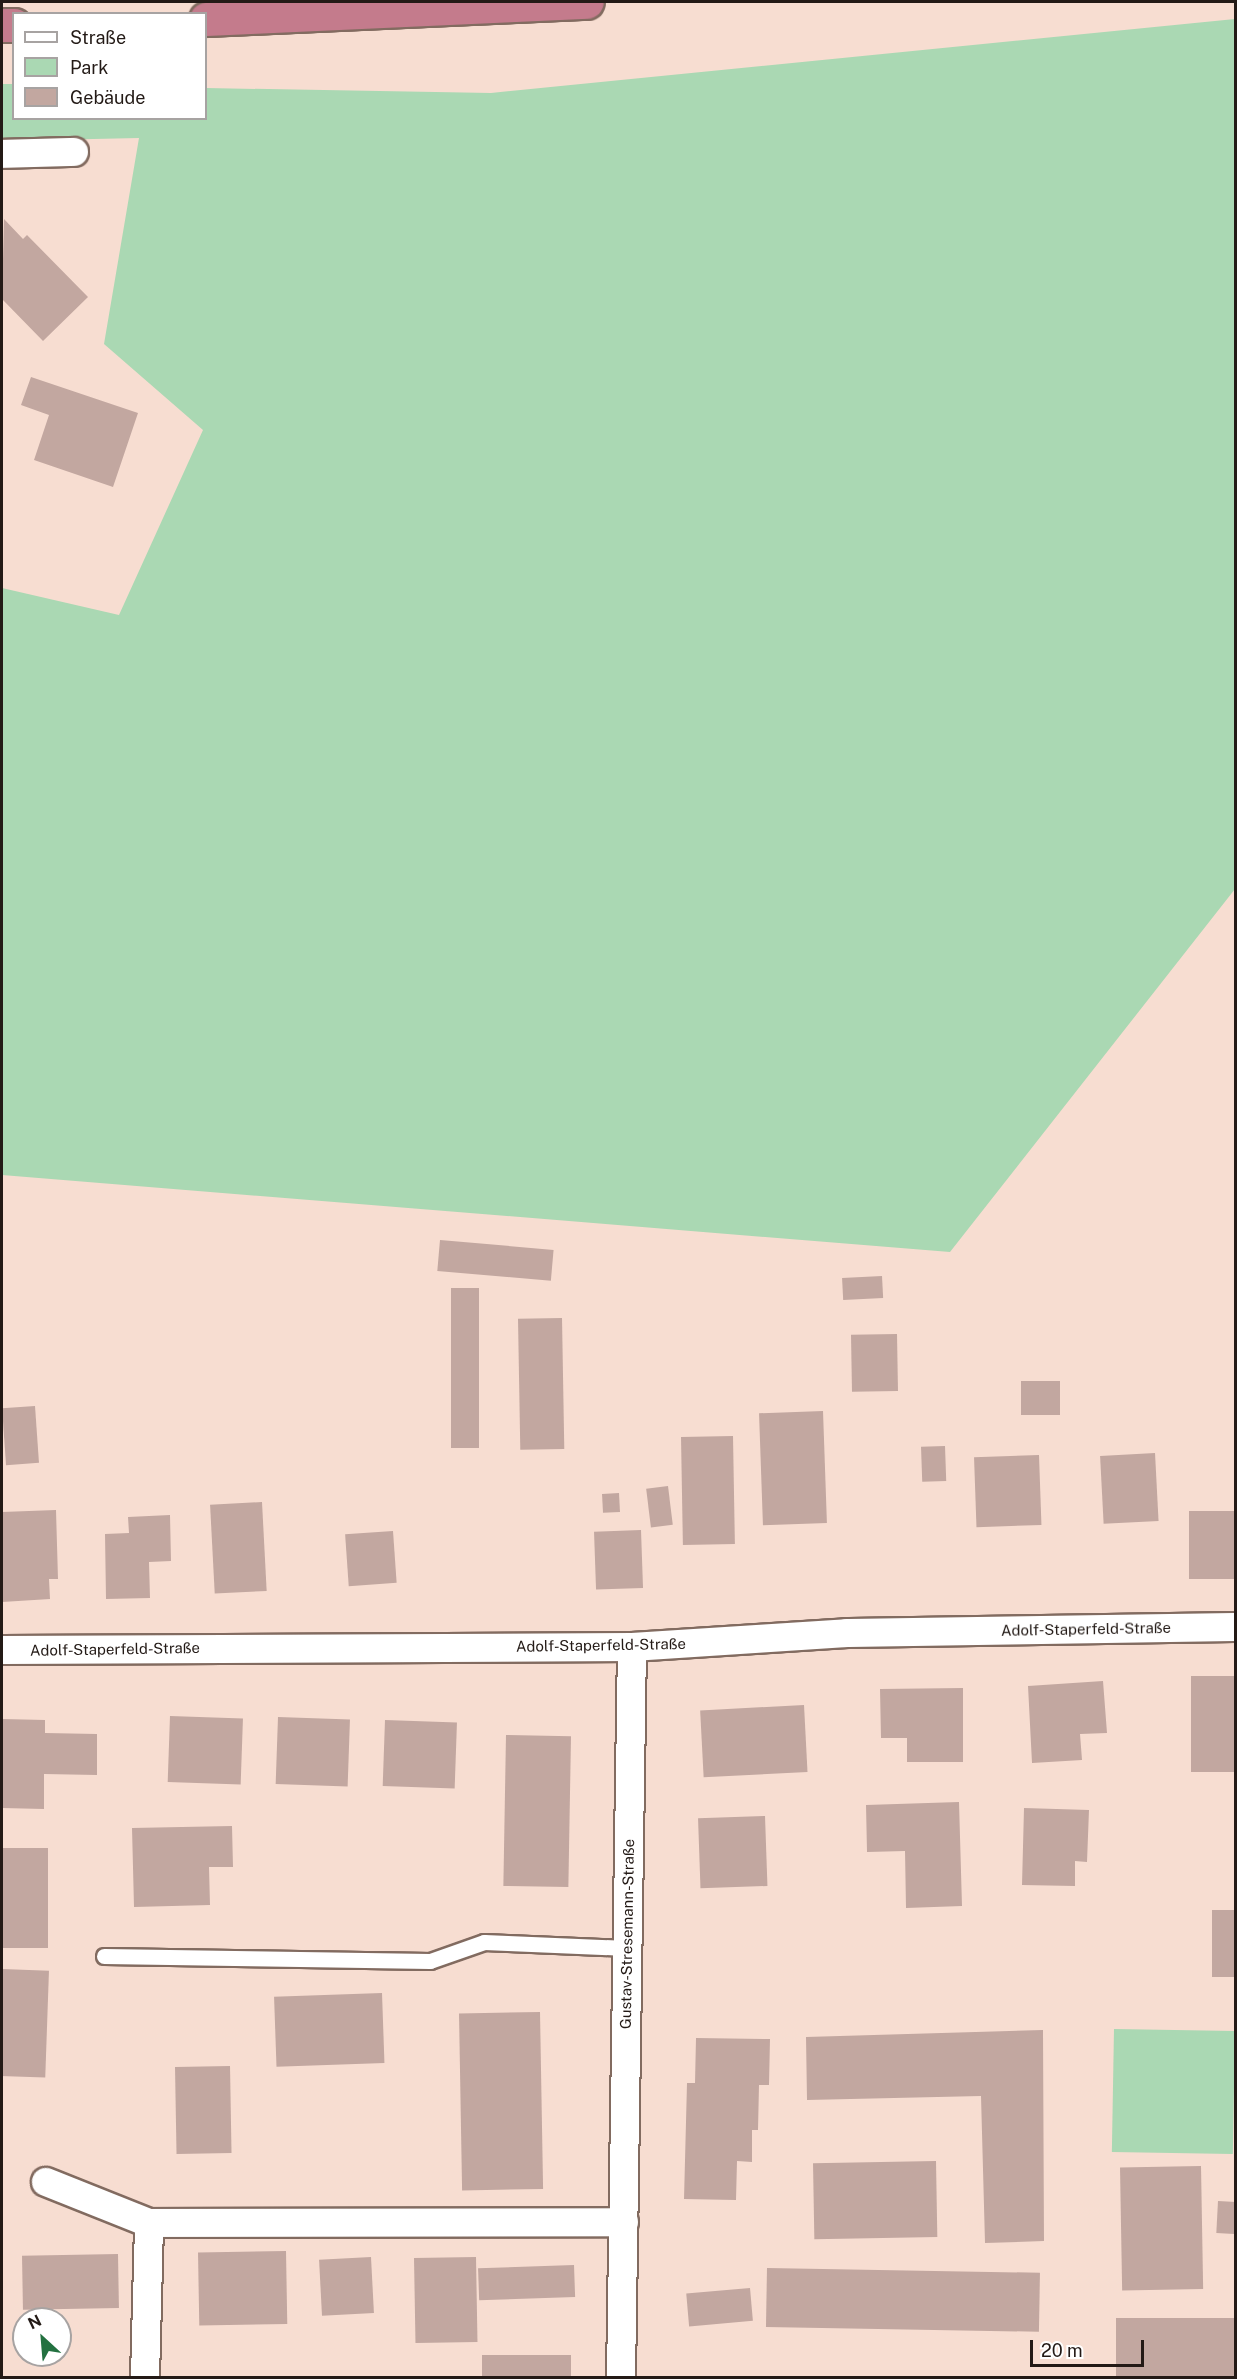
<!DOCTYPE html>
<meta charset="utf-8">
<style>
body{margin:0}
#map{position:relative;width:1237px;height:2379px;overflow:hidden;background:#f7ddd1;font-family:"Public Sans",sans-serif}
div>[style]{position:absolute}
.green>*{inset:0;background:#aad8b3;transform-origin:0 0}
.building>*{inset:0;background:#c2a7a0;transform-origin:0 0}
.roads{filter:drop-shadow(2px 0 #826b60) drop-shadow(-2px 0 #826b60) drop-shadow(0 2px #826b60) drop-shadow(0 -2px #826b60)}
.lane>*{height:15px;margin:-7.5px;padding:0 7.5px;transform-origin:7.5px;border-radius:7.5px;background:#fff}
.street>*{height:28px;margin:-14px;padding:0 14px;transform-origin:14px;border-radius:14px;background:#fff}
.highway>*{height:33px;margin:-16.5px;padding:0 16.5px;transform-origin:16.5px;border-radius:16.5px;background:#c47b8c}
span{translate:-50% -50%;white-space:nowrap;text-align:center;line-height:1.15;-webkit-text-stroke:6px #fff;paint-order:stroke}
.street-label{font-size:15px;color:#231a16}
.frame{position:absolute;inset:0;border:3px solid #231a16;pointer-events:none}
.legend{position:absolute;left:12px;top:12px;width:195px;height:108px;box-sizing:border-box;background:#fff;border:2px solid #a7a3a2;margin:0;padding:8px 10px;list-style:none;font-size:18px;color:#231a16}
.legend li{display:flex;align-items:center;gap:12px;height:30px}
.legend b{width:30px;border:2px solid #a7a3a2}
.north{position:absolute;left:12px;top:2307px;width:60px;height:60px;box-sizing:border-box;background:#fff;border:2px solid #a7a3a2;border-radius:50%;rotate:334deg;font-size:16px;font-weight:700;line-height:24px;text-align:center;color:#231a16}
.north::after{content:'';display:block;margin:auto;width:21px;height:27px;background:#237140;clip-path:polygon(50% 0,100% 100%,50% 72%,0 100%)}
.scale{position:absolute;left:1030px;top:2340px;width:114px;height:27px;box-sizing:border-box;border:3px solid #231a16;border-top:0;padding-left:8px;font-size:18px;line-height:21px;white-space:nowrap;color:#231a16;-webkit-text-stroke:4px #fff;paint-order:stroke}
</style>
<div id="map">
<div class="green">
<div style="clip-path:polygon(1235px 19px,1235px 889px,950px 1252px,2px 1175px,2px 588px,119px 615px,203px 430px,104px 344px,139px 138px,2px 141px,2px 84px,13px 84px,14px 118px,206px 118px,206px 88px,491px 93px)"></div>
<div style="left:1114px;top:2029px;width:121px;height:123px;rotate:1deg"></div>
</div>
<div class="building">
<div style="clip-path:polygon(4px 219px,23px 239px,27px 235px,88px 297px,43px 341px,2px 299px)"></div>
<div style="clip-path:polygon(31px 377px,138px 413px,113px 487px,34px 460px,49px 415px,21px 405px)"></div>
<div style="left:440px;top:1240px;width:114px;height:31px;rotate:5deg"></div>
<div style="left:882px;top:1276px;width:22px;height:40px;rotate:87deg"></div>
<div style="left:451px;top:1288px;width:28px;height:160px"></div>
<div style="left:562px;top:1318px;width:131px;height:44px;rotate:89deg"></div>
<div style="left:897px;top:1334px;width:57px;height:46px;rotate:89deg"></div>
<div style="left:1060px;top:1381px;width:34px;height:39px;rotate:90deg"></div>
<div style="left:35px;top:1406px;width:57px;height:33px;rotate:86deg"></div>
<div style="left:823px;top:1411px;width:112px;height:64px;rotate:88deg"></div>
<div style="left:733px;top:1436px;width:108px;height:52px;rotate:89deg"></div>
<div style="left:945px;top:1446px;width:35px;height:24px;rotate:88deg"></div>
<div style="left:1155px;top:1453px;width:68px;height:55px;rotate:87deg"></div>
<div style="left:1039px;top:1455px;width:70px;height:65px;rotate:88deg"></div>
<div style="left:668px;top:1486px;width:39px;height:22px;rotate:83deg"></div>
<div style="left:619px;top:1493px;width:19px;height:17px;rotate:87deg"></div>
<div style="left:262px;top:1502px;width:89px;height:52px;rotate:87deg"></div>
<div style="clip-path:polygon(56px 1510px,58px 1579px,49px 1579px,50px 1599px,2px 1602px,2px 1512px)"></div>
<div style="left:1189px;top:1511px;width:47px;height:68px"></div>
<div style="clip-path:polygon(170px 1515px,171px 1561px,149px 1562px,150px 1598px,106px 1599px,105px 1534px,129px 1533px,128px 1517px)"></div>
<div style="left:641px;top:1530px;width:58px;height:47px;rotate:88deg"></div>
<div style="left:393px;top:1531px;width:52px;height:48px;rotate:86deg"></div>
<div style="left:1236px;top:1676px;width:96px;height:45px;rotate:90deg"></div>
<div style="clip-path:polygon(1103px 1681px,1107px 1733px,1080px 1734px,1082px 1760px,1032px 1763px,1028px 1686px)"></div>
<div style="clip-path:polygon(963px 1688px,963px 1762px,907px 1762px,907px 1738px,881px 1738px,880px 1689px)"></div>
<div style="left:804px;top:1705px;width:67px;height:104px;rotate:87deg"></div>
<div style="left:170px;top:1716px;width:73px;height:66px;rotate:2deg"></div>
<div style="left:278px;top:1717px;width:72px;height:67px;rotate:2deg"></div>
<div style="clip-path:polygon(2px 1719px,45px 1720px,45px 1733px,97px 1734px,97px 1775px,44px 1774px,44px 1809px,2px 1808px)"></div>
<div style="left:385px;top:1720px;width:72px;height:66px;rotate:2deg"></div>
<div style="left:506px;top:1735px;width:65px;height:151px;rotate:1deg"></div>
<div style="clip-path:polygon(959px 1802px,962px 1906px,906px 1908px,905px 1851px,867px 1852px,866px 1805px)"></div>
<div style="clip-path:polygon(1024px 1808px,1089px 1810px,1087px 1862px,1075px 1861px,1075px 1886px,1022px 1885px)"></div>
<div style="left:765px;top:1816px;width:70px;height:67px;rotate:88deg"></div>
<div style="clip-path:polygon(232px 1826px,233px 1867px,209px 1867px,210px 1905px,134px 1907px,132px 1828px)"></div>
<div style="left:2px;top:1848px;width:46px;height:100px"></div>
<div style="left:1212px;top:1910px;width:24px;height:67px"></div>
<div style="left:2px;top:1969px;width:47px;height:107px;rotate:2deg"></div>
<div style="left:382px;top:1993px;width:70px;height:108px;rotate:88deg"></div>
<div style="left:540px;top:2012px;width:177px;height:81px;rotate:89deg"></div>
<div style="clip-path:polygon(1043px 2030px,1044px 2241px,985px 2243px,981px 2096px,807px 2100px,806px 2037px)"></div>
<div style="clip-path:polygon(696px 2038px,770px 2039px,769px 2085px,759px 2085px,758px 2130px,752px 2130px,752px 2162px,737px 2161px,736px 2200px,684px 2199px,687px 2083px,695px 2083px)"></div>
<div style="left:230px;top:2066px;width:87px;height:55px;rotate:89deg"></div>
<div style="left:936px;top:2161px;width:76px;height:123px;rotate:89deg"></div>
<div style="left:1201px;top:2166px;width:123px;height:81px;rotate:89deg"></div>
<div style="left:1218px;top:2201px;width:18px;height:32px;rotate:3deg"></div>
<div style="left:286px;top:2251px;width:73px;height:88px;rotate:89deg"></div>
<div style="left:118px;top:2254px;width:54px;height:96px;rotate:89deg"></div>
<div style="left:371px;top:2257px;width:56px;height:52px;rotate:87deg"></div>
<div style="left:476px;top:2257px;width:85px;height:62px;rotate:89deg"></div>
<div style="left:574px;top:2265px;width:32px;height:96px;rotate:88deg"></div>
<div style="left:767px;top:2268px;width:273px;height:59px;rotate:1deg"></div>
<div style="left:750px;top:2288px;width:33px;height:64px;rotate:85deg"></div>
<div style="left:1116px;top:2318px;width:120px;height:60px"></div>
<div style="left:482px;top:2355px;width:89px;height:23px"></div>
</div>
<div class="roads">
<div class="lane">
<div style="left:104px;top:1956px;width:326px;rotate:0.9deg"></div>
<div style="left:430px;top:1961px;width:57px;rotate:-19.4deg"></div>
<div style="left:484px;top:1942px;width:142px;rotate:2.4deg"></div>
</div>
<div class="street">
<div style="left:2px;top:154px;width:72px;rotate:-1.6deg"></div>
<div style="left:2px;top:1650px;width:630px;rotate:-0.27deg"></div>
<div style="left:632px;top:1647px;width:215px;rotate:-3.7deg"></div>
<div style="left:847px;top:1633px;width:389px;rotate:-0.9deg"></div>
<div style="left:46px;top:2182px;width:111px;rotate:21.7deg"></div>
<div style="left:149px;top:2223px;width:475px;rotate:-0.1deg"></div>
<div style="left:145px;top:2378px;width:155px;rotate:-88.5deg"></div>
<div style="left:621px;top:2378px;width:731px;rotate:-89.14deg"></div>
</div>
<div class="highway">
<div style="left:206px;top:19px;width:381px;rotate:-2.6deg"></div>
<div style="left:2px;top:25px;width:12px"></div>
</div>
</div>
<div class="street-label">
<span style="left:1086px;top:1629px;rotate:-1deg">Adolf-Staperfeld-Straße</span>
<span style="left:601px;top:1645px;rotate:-1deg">Adolf-Staperfeld-Straße</span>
<span style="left:115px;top:1649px;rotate:-1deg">Adolf-Staperfeld-Straße</span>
<span style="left:627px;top:1934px;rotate:-89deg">Gustav-Stresemann-Straße</span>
</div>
<div class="frame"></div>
<ul class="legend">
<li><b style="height:8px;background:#fff"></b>Straße</li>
<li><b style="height:16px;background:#aad8b3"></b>Park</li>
<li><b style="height:16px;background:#c2a7a0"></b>Gebäude</li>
</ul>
<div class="north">N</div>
<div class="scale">20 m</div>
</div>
